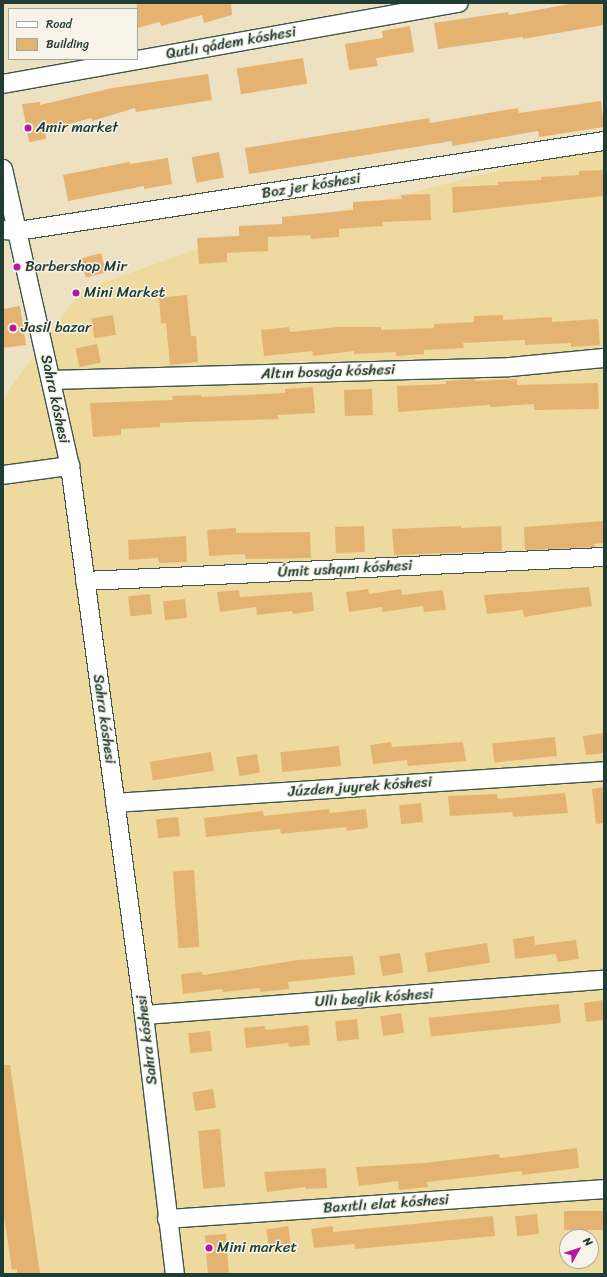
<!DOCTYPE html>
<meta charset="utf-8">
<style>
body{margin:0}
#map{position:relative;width:607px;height:1277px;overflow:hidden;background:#eee1c2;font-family:Sriracha,sans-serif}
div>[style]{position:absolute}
.sand>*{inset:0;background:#eeda9e}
.building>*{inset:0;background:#e5b371;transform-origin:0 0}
.roads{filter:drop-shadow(1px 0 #3e5649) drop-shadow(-1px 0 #3e5649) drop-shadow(0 1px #3e5649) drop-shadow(0 -1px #3e5649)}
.minor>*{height:18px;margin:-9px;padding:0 9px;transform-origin:9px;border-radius:9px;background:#fff}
.dots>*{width:11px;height:11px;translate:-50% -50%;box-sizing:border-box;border:2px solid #f7f3e8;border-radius:50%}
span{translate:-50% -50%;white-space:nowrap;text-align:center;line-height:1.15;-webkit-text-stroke:3px #f7f3e8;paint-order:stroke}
.street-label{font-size:15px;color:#1f3d34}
.poi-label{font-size:15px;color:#1f3d34}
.left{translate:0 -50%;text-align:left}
.frame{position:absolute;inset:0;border:4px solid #1f3d34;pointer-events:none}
.legend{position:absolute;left:8px;top:8px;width:130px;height:52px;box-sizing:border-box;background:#f7f3e8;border:1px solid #a1aaa0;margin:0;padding:5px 7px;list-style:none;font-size:12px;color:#1f3d34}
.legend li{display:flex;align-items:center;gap:8px;height:20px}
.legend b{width:20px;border:1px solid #a1aaa0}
.north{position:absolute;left:559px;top:1229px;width:40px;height:40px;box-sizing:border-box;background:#f7f3e8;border:1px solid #a1aaa0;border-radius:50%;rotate:51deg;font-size:11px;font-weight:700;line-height:16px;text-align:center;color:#1f3d34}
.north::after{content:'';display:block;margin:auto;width:14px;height:18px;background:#b5179e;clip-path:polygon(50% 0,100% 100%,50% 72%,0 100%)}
</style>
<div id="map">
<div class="sand">
<div style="clip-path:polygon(evenodd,604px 141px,604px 1274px,3px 1274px,3px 398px,81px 291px,207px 245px,551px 157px,604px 141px,567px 1237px,591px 1237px,591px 1261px,567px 1261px,567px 1237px)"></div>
</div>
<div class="building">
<div style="clip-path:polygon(137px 3px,231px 3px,232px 15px,204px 23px,202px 15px,161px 26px,160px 22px,137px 28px)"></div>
<div style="clip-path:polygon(575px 3px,604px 3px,604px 25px,523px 39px,523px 37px,438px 49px,434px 23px,508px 12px,509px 15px)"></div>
<div style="clip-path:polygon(410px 26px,414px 52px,376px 58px,378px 66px,349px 70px,345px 44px,383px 38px,382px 31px)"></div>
<div style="left:303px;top:58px;width:26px;height:67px;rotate:81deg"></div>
<div style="clip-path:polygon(208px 74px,212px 100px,136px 112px,135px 108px,92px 121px,91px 118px,45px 131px,46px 139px,29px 142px,22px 104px,40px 102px,40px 105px,112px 88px)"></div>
<div style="clip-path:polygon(601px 101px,604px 127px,539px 137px,538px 131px,452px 146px,452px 141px,249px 174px,245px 148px,429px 118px,430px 123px,518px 108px,519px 113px)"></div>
<div style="left:219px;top:152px;width:26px;height:28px;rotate:79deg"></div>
<div style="clip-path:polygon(168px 158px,172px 184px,144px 189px,144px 186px,68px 201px,63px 175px,129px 162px,130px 164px)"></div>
<div style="clip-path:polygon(604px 170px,604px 196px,453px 213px,452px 187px,498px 185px,498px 182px,541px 180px,541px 177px,579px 175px,579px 171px)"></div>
<div style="clip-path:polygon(430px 194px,431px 220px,382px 222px,383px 226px,339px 229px,339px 237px,311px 239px,310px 235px,268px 237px,268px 251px,227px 253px,227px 262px,199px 264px,197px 238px,239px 236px,239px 226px,282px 224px,282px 217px,353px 210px,353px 202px,402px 199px,401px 195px)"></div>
<div style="left:101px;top:253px;width:20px;height:21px;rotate:75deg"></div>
<div style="clip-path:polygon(187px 295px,191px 336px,196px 336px,198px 362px,170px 365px,166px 323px,161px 324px,159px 298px)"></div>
<div style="clip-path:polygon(20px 306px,26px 345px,3px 348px,3px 309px)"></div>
<div style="left:113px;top:315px;width:20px;height:22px;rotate:81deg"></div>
<div style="clip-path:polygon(503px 315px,503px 320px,552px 317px,552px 322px,598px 319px,600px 345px,571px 347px,571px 343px,525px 345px,525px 340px,463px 343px,464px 348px,424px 350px,424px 354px,396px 356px,396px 352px,354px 354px,354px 351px,313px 356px,312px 351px,264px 356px,261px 330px,289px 327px,290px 332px,338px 327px,381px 327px,381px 330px,434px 328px,434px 324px,474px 322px,474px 316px)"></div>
<div style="left:97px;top:344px;width:19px;height:22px;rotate:78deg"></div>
<div style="clip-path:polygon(475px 379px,475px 381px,517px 379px,517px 385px,598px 383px,599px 409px,534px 410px,534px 404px,490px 407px,490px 405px,398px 412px,397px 386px,446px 384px,446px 381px)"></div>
<div style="clip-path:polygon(313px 387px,315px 413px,278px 415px,278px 419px,160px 423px,160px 427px,121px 429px,121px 435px,93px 437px,90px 403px,173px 400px,172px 396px,201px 395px,201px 397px,285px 393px,285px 389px)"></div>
<div style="left:372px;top:389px;width:26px;height:28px;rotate:88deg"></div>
<div style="clip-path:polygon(604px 521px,604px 543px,594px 544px,595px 547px,525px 550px,524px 527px)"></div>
<div style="left:364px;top:526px;width:26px;height:29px;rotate:88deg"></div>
<div style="clip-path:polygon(461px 526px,461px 528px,501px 526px,502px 551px,394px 555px,392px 529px)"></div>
<div style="clip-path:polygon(236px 528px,236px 533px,310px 532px,311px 558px,246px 559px,245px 554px,209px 556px,207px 530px)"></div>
<div style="clip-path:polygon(186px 536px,187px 562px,159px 563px,158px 558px,129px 560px,128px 540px)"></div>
<div style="clip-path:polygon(589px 587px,592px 606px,524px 617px,523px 610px,487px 614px,484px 595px)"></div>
<div style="clip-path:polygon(368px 589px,369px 594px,401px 589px,402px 595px,443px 590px,446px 610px,424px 612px,423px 606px,382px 612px,382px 607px,349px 612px,346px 592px)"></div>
<div style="clip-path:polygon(239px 590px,240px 597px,312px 592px,314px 611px,293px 614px,292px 611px,257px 615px,256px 607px,220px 612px,217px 592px)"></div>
<div style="left:150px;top:594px;width:20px;height:22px;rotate:84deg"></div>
<div style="left:185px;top:599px;width:19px;height:22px;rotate:84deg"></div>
<div style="clip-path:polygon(604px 733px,604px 753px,586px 755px,583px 736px)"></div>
<div style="left:555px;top:737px;width:19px;height:63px;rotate:84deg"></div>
<div style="clip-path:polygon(391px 742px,392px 747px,463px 742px,466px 761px,408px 766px,407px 760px,373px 764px,370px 745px)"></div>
<div style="left:339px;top:746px;width:20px;height:59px;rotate:84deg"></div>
<div style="left:211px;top:752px;width:19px;height:62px;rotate:81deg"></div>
<div style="left:257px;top:754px;width:19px;height:21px;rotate:81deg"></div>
<div style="clip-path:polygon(604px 787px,604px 823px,596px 824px,592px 789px)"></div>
<div style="clip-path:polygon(565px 793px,568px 813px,513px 817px,512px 812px,450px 816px,448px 796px,497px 794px,498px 799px)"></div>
<div style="left:421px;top:803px;width:19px;height:22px;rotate:84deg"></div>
<div style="clip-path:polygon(329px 809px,330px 813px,366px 809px,368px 828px,347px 831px,346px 827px,281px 834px,280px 829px,206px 837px,204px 818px,263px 811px,264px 816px)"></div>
<div style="left:178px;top:817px;width:19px;height:22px;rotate:84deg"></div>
<div style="left:194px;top:870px;width:77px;height:21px;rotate:86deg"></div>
<div style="clip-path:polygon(534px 936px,535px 945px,576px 940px,579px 959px,557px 962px,556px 954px,515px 959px,513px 939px)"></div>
<div style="left:487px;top:943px;width:20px;height:63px;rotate:81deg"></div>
<div style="left:400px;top:953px;width:20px;height:21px;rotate:81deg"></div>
<div style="clip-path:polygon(353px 956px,355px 975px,288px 982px,289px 989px,260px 992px,260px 988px,223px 992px,222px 989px,183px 994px,181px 974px,202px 972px,203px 975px,298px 960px)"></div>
<div style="clip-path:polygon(604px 1000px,604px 1020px,586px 1022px,584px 1003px)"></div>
<div style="left:559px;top:1004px;width:19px;height:131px;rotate:84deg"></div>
<div style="left:401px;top:1013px;width:20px;height:21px;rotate:81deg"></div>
<div style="left:357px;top:1019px;width:20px;height:22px;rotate:84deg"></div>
<div style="clip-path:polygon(308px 1025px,310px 1045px,289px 1047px,288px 1043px,246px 1048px,244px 1028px,265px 1026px,266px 1030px)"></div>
<div style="left:210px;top:1031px;width:20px;height:22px;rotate:84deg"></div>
<div style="clip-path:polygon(3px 1065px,10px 1065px,40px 1274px,17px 1274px,17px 1269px,12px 1270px,3px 1209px)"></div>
<div style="left:213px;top:1089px;width:19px;height:21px;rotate:81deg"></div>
<div style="left:220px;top:1129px;width:58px;height:22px;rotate:85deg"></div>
<div style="clip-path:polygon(577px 1148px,579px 1168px,522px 1175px,522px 1171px,427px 1182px,428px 1187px,399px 1190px,398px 1181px,359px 1186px,356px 1167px,425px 1163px,499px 1154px,500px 1158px)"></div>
<div style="clip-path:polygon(326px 1168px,327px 1188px,306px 1189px,305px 1187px,267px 1192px,264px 1172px)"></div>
<div style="left:604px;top:1211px;width:19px;height:40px;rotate:90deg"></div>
<div style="left:537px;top:1214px;width:20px;height:22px;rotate:84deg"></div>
<div style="clip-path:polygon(493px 1216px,495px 1236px,355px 1249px,354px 1244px,314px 1248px,311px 1229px,333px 1226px,333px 1232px)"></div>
<div style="left:288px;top:1226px;width:20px;height:22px;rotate:81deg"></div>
<div style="left:226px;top:1234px;width:40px;height:21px;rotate:86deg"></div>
</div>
<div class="roads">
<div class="minor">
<div style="left:3px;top:84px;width:463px;rotate:-10.1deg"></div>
<div style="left:3px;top:169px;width:304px;rotate:77.3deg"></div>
<div style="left:70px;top:466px;width:554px;rotate:82.32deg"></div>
<div style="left:144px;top:1015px;width:261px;rotate:83.2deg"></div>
<div style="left:3px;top:230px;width:15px;rotate:4deg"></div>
<div style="left:18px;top:231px;width:593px;rotate:-8.73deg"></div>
<div style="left:51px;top:380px;width:459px;rotate:-1.6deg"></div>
<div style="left:510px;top:367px;width:94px;rotate:-5.5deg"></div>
<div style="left:3px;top:475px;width:68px;rotate:-7.7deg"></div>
<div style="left:85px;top:581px;width:520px;rotate:-2.65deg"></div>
<div style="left:115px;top:803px;width:490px;rotate:-3.7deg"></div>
<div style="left:144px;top:1015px;width:461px;rotate:-4.4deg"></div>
<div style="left:167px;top:1219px;width:438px;rotate:-3.9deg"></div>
</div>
</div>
<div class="dots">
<div style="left:28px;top:128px;background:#b5179e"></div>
<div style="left:17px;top:267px;background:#b5179e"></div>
<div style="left:76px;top:293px;background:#b5179e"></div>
<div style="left:13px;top:328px;background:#b5179e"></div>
<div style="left:209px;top:1248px;background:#b5179e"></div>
</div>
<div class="street-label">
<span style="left:231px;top:43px;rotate:-10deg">Qutlı qádem kóshesi</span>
<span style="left:311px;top:186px;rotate:-9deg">Boz jer kóshesi</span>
<span style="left:328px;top:372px;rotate:-2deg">Altın bosaǵa kóshesi</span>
<span style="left:55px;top:399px;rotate:78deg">Sahra kóshesi</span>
<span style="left:345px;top:569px;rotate:-3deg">Úmit ushqını kóshesi</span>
<span style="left:104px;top:719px;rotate:82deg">Sahra kóshesi</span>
<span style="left:360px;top:787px;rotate:-4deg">Júzden juyrek kóshesi</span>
<span style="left:374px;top:998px;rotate:-4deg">Ullı beglik kóshesi</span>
<span style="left:147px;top:1040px;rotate:-97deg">Sahra kóshesi</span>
<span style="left:386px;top:1204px;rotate:-4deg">Baxıtlı elat kóshesi</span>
</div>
<div class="poi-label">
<span class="left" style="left:36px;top:128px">Amir market</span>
<span class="left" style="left:25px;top:267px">Barbershop Mir</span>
<span class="left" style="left:84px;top:293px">Mini Market</span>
<span class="left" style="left:21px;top:328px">Jasil bazar</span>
<span class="left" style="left:217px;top:1248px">Mini market</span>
</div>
<div class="frame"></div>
<ul class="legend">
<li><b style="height:5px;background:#fff"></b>Road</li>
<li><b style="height:11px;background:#e5b371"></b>Building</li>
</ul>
<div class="north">N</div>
</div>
